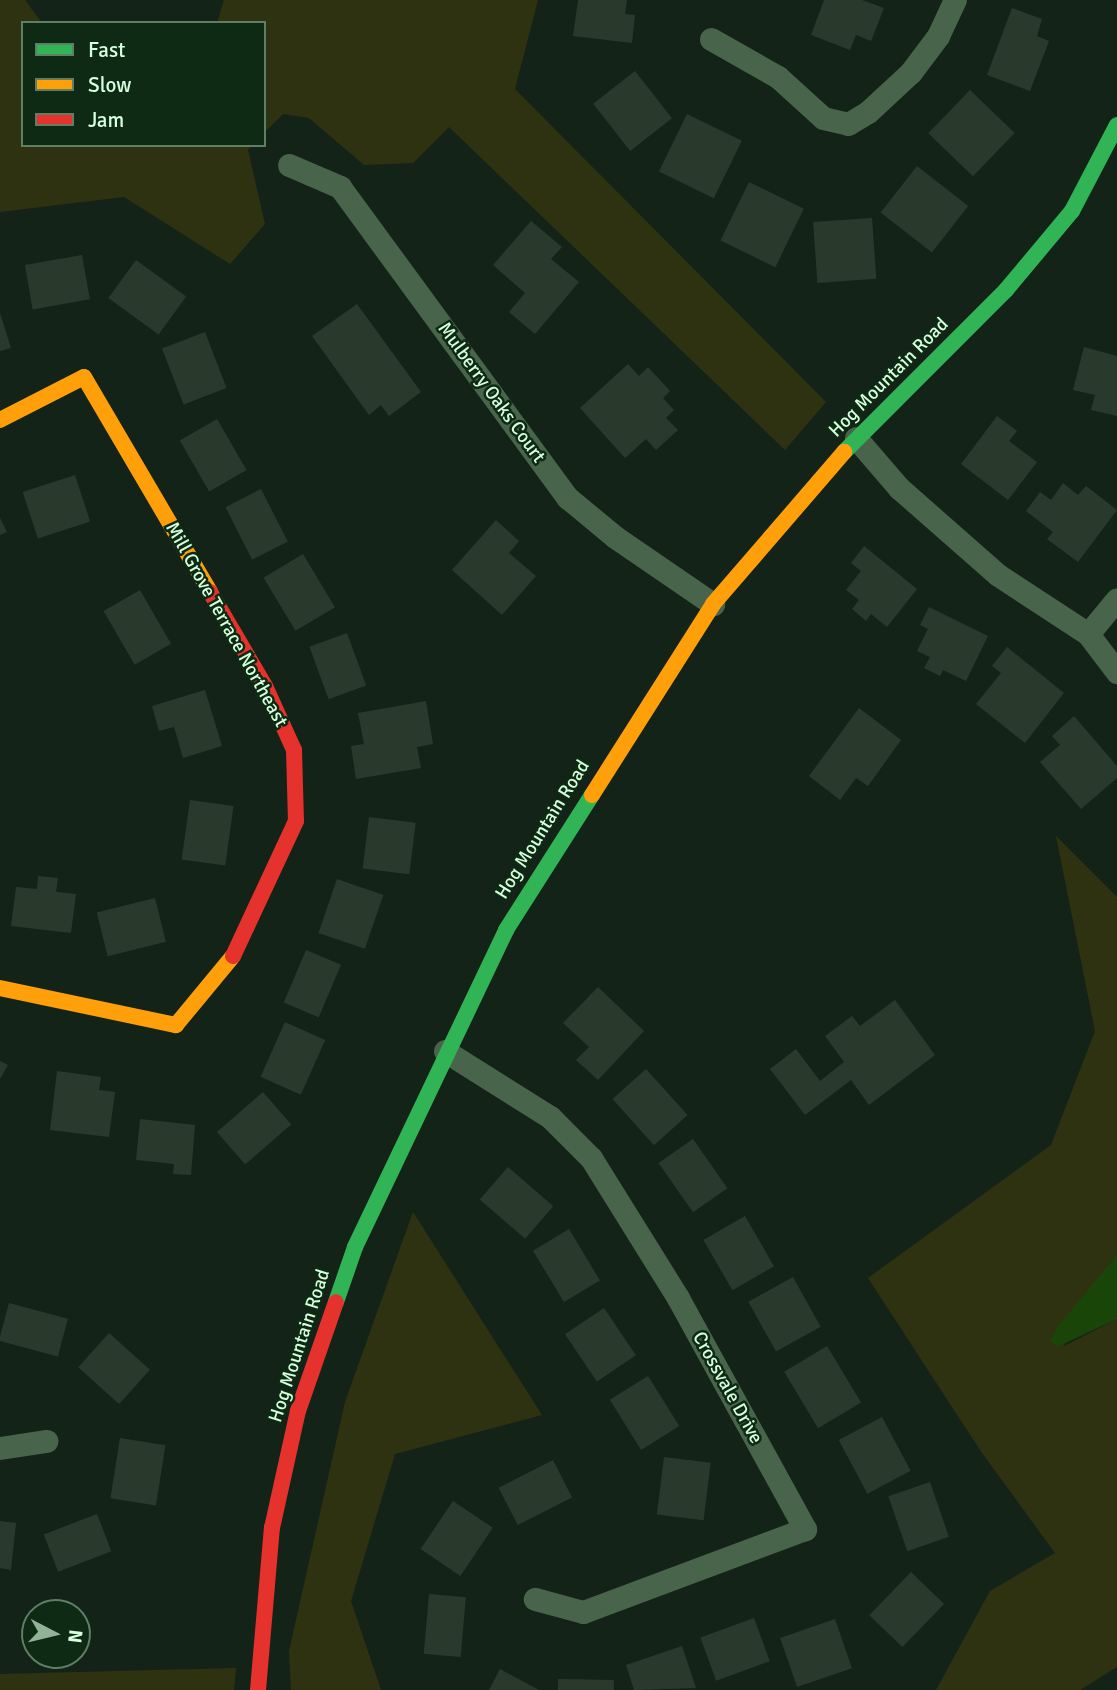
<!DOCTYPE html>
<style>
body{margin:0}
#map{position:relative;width:1117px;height:1690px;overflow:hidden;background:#142318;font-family:Signika,sans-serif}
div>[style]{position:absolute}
.green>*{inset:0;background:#2f3211}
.water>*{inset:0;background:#194608}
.building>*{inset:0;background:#293a2d;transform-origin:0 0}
.street>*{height:23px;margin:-11.5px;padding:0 11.5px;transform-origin:11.5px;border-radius:11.5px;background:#48644b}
.fast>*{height:16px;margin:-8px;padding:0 8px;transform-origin:8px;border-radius:8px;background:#30b455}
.slow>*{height:16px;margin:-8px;padding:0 8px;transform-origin:8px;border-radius:8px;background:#ff9f0a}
.jam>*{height:16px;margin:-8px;padding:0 8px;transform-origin:8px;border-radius:8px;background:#e5322d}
span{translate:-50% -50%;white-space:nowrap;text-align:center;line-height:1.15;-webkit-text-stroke:5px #0e2914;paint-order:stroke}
.street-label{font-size:19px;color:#d6ffdd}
.legend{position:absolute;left:21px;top:21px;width:245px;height:126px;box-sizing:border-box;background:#0e2914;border:2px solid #5e7f64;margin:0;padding:9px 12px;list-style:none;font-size:21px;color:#d6ffdd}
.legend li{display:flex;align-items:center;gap:14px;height:35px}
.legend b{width:35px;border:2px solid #5e7f64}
.north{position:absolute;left:21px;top:1599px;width:70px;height:70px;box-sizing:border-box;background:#0e2914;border:2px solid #5e7f64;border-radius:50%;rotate:97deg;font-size:19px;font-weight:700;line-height:28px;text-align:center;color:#d6ffdd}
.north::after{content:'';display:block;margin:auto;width:24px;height:32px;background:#92b298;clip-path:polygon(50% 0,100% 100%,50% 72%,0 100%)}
</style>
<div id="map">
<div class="green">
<div style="clip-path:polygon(0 0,25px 0,42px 23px,23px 23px,23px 145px,252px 145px,248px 150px,265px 224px,230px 264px,124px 197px,0 212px)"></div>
<div style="clip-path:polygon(224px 0,538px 0,515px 89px,826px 402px,785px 450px,449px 127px,413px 163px,364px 165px,309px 118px,283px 114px,264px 133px,264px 23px,217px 23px)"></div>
<div style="clip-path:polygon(1056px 836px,1117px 897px,1117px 1255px,1077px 1305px,1064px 1346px,1117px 1319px,1117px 1667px,1080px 1690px,936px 1690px,990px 1591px,1055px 1553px,982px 1453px,868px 1278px,1051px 1145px,1095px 1031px)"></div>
<div style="clip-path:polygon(413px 1212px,542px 1415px,395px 1454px,351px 1601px,381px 1690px,291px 1690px,289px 1651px,345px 1402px)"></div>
<div style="clip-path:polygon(236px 1668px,234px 1690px,0 1690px,0 1674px)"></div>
</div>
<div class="water">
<div style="clip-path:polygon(1117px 1255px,1117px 1319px,1057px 1347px,1050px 1340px,1058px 1326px)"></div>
</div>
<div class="building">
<div style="clip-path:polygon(578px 0,627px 0,625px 14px,635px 15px,632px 43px,573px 36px)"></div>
<div style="clip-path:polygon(824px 0,862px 0,884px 8px,871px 41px,856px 35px,850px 50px,811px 35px)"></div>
<div style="clip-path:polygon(1012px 8px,1042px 19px,1037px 36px,1049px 41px,1030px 91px,987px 75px)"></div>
<div style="left:635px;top:71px;width:60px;height:53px;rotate:52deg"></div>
<div style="left:970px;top:90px;width:62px;height:60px;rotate:44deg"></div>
<div style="left:687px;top:114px;width:61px;height:64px;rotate:26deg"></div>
<div style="left:917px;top:166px;width:65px;height:59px;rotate:38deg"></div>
<div style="left:749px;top:182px;width:61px;height:65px;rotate:26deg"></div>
<div style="left:872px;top:218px;width:61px;height:59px;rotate:86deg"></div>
<div style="clip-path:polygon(531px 221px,562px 247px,551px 259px,579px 282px,535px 334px,509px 312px,525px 293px,493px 265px)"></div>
<div style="left:82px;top:255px;width:45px;height:58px;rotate:80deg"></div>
<div style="left:136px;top:260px;width:62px;height:47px;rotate:36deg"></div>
<div style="clip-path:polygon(357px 304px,421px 392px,389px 416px,381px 405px,369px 415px,312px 336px)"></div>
<div style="clip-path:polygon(0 313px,11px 348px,0 351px)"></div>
<div style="left:205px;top:332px;width:60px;height:46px;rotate:69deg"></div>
<div style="clip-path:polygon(1084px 347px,1117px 356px,1117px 416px,1091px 410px,1095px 395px,1073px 390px)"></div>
<div style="clip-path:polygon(628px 364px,639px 376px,648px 367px,670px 391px,663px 398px,674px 410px,666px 418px,678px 430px,656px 450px,646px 439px,625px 458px,580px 408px)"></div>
<div style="clip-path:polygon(997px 416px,1017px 431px,1009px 441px,1037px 462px,1008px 500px,961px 464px)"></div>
<div style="left:217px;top:419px;width:59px;height:43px;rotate:60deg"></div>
<div style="left:75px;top:475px;width:49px;height:55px;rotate:72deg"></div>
<div style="clip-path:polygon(1063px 483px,1078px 495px,1086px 486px,1117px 510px,1078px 562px,1047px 539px,1053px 532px,1026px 511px,1040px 492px,1051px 500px)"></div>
<div style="left:261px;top:489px;width:59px;height:40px;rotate:63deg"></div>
<div style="clip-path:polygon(0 518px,7px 532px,0 535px)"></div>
<div style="clip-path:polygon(496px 520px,519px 541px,509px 553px,536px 576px,502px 615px,452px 570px)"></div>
<div style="clip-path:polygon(864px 546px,917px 589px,887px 627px,871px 614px,866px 621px,852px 609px,859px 600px,846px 590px,861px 571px,851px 563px)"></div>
<div style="left:303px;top:554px;width:62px;height:46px;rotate:59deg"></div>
<div style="left:140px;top:590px;width:62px;height:42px;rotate:60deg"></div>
<div style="clip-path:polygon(929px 607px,988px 636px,966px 681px,943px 670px,940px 676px,924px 668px,930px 657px,917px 651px,928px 629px,920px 625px)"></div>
<div style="left:347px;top:633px;width:56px;height:40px;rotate:70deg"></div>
<div style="clip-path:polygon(1007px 647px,1064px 693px,1025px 743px,976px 704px,1001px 673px,992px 666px)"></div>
<div style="clip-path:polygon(205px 690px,222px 746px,183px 758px,174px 727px,159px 731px,152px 706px)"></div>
<div style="clip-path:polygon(426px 701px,433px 744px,417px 747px,421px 768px,356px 779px,351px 746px,364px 744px,358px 713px)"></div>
<div style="clip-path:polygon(859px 708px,901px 740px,868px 786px,856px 778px,840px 800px,809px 776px)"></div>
<div style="clip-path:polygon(1074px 716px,1117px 766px,1117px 778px,1081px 809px,1040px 762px,1060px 745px,1052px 736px)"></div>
<div style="left:190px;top:800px;width:44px;height:60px;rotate:8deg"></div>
<div style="left:369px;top:817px;width:47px;height:52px;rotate:7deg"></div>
<div style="clip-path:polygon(38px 876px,58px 878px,56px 892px,76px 894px,71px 933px,11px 926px,16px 887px,37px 889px)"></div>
<div style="left:337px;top:879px;width:49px;height:57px;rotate:19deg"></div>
<div style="left:155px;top:898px;width:45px;height:60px;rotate:76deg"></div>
<div style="left:306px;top:950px;width:38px;height:57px;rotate:23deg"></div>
<div style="clip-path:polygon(598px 987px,644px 1031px,598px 1080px,576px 1060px,589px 1047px,563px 1023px)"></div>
<div style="clip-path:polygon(895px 1000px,935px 1055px,869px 1105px,851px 1080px,805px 1115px,770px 1069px,796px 1049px,820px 1081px,844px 1062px,825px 1036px,852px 1016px,860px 1026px)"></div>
<div style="left:285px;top:1022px;width:44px;height:60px;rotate:24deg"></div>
<div style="clip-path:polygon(0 1061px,8px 1065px,0 1079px)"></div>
<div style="left:646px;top:1069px;width:62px;height:45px;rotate:48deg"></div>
<div style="clip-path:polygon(57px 1071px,101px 1077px,99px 1090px,115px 1092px,109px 1137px,50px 1130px)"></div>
<div style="left:263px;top:1092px;width:43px;height:61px;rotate:49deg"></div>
<div style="clip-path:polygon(140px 1119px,195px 1125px,191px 1175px,173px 1174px,174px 1164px,136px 1160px)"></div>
<div style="left:693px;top:1139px;width:60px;height:42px;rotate:55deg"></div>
<div style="left:508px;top:1167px;width:60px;height:43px;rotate:41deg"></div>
<div style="left:745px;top:1216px;width:58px;height:48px;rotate:60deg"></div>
<div style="left:569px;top:1229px;width:60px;height:42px;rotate:59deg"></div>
<div style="left:793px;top:1277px;width:57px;height:51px;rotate:61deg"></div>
<div style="left:9px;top:1303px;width:61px;height:39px;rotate:15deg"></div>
<div style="left:604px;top:1308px;width:57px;height:47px;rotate:56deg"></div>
<div style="left:109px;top:1333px;width:55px;height:46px;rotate:42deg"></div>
<div style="left:827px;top:1346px;width:66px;height:50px;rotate:59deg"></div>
<div style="left:648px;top:1376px;width:59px;height:45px;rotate:58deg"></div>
<div style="left:882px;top:1417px;width:61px;height:49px;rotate:62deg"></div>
<div style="left:120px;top:1438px;width:46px;height:61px;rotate:9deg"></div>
<div style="left:664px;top:1457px;width:47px;height:58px;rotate:7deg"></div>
<div style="left:553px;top:1460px;width:42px;height:61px;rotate:63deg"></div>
<div style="left:930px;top:1482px;width:58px;height:44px;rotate:71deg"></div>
<div style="left:453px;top:1501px;width:48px;height:58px;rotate:34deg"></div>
<div style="left:97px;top:1514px;width:40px;height:57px;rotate:69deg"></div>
<div style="clip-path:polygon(0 1521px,16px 1523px,11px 1570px,0 1568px)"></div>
<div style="left:911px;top:1572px;width:46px;height:60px;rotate:44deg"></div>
<div style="left:429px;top:1594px;width:37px;height:60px;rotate:5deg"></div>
<div style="left:754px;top:1618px;width:46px;height:57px;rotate:70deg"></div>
<div style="left:835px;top:1619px;width:52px;height:58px;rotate:71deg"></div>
<div style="clip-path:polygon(682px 1646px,696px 1688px,634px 1690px,626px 1665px)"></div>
<div style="clip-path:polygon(500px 1669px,539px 1690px,489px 1690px)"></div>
<div style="left:558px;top:1679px;width:56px;height:11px;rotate:1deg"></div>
</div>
<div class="street">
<div style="left:711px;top:39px;width:77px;rotate:29.6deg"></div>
<div style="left:778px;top:77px;width:61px;rotate:42.3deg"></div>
<div style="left:823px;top:118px;width:26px;rotate:13deg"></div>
<div style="left:848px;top:124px;width:23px;rotate:-31deg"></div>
<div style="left:868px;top:112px;width:59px;rotate:-42.9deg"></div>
<div style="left:911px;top:72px;width:45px;rotate:-53.1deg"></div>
<div style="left:938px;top:36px;width:40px;rotate:-65deg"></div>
<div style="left:289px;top:165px;width:56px;rotate:23.3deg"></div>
<div style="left:340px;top:187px;width:386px;rotate:53.8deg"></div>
<div style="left:568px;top:498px;width:61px;rotate:39.7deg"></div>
<div style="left:615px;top:537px;width:119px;rotate:34.4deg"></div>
<div style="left:856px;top:438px;width:66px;rotate:49.3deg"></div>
<div style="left:899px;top:488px;width:132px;rotate:41.3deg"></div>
<div style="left:998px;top:575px;width:108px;rotate:33.2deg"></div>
<div style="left:1088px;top:634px;width:48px;rotate:52.7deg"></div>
<div style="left:1088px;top:634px;width:45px;rotate:-50.4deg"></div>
<div style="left:445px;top:1051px;width:124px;rotate:32.2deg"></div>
<div style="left:550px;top:1117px;width:58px;rotate:45deg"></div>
<div style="left:591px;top:1158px;width:165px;rotate:58.1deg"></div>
<div style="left:678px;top:1298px;width:264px;rotate:61.2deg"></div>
<div style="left:805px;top:1529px;width:237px;rotate:159.5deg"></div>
<div style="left:583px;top:1612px;width:50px;rotate:-164.8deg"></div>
<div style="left:0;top:1448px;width:47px;rotate:-8.7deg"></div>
</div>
<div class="fast">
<div style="left:844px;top:452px;width:229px;rotate:-45deg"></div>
<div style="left:1006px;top:290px;width:103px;rotate:-50.1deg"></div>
<div style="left:1072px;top:211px;width:97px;rotate:-62.4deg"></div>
<div style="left:336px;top:1302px;width:58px;rotate:-70.9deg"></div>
<div style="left:355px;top:1247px;width:351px;rotate:-64.5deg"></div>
<div style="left:506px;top:930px;width:160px;rotate:-57.5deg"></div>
</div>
<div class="slow">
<div style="left:0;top:420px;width:94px;rotate:-27.1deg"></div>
<div style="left:84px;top:377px;width:249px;rotate:59.6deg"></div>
<div style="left:592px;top:795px;width:226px;rotate:-57.6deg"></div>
<div style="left:713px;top:604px;width:201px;rotate:-49.2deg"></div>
<div style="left:0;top:988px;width:180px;rotate:11.9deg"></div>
<div style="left:176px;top:1025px;width:89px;rotate:-50.4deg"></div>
</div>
<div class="jam">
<div style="left:210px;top:592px;width:109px;rotate:59.7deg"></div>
<div style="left:265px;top:686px;width:70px;rotate:65.6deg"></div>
<div style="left:294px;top:750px;width:71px;rotate:88.4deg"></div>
<div style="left:296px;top:821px;width:149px;rotate:115deg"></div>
<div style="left:258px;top:1690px;width:163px;rotate:-85.1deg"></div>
<div style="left:272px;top:1528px;width:120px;rotate:-77.5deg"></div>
<div style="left:298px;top:1411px;width:115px;rotate:-70.8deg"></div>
</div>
<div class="street-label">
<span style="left:889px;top:378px;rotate:-45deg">Hog Mountain Road</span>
<span style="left:491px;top:393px;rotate:54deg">Mulberry Oaks Court</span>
<span style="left:226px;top:625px;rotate:61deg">Mill Grove Terrace Northeast</span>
<span style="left:543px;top:830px;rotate:-58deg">Hog Mountain Road</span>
<span style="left:300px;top:1346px;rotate:-72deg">Hog Mountain Road</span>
<span style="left:727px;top:1388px;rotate:61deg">Crossvale Drive</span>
</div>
<ul class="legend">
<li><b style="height:9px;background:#30b455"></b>Fast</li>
<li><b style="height:9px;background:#ff9f0a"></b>Slow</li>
<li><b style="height:9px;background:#e5322d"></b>Jam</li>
</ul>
<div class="north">N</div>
</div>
